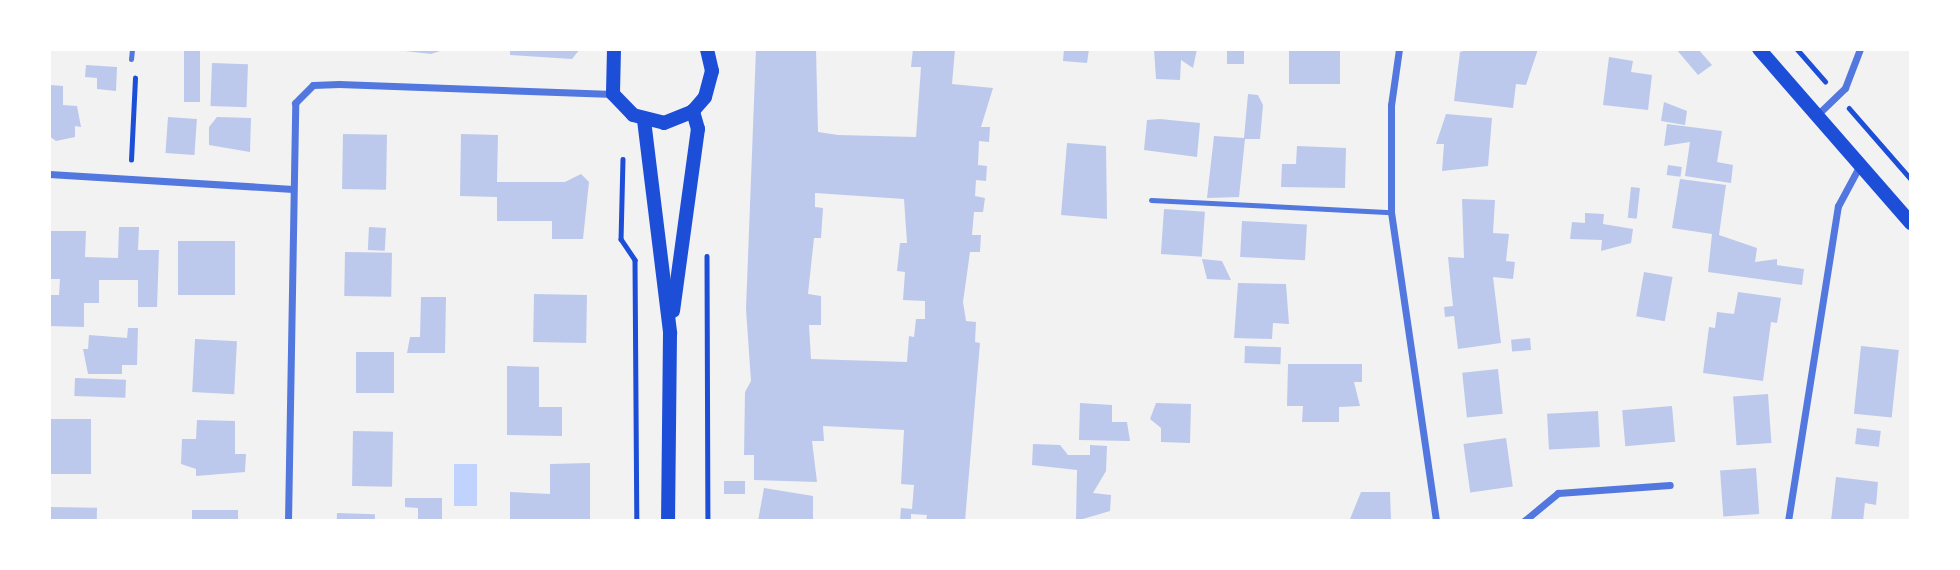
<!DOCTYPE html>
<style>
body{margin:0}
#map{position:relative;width:1960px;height:570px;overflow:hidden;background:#f2f2f2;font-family:"IBM Plex Sans",sans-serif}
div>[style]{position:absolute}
.water>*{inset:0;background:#bfd3fe;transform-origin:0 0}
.building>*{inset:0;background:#bdc9ec;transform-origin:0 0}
.path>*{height:4.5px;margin:-2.25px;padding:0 2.25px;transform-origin:2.25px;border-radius:2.25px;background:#1d4ed8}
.service>*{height:5px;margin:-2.5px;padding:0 2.5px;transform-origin:2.5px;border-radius:2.5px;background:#5277de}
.minor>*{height:7px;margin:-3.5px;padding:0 3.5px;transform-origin:3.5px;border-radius:3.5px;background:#5277de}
.secondary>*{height:14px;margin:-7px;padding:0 7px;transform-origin:7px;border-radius:7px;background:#1d4ed8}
span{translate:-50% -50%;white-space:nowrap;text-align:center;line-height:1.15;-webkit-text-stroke:5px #fff;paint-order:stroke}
.frame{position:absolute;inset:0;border:51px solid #fff;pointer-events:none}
</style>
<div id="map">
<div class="water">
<div style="left:454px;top:464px;width:23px;height:42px"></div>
</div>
<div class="building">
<div style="left:184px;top:49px;width:16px;height:53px"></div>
<div style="clip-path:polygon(388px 49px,446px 49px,431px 54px)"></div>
<div style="clip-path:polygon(510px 49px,580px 49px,572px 59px,510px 55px)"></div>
<div style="clip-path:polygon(evenodd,756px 49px,816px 49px,818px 132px,838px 135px,916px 137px,921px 67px,911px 67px,913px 49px,955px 49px,952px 84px,993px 88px,981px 127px,990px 127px,989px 142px,979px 141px,978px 165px,987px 166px,986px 181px,976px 180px,975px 196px,985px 198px,983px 212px,974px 212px,972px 235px,981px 235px,980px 252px,970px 252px,963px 302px,966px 321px,976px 322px,975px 342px,980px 343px,965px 521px,926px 521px,927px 515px,911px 514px,911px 521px,900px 521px,901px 508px,912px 509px,914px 485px,901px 484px,904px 430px,823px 426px,824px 441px,812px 441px,817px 482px,754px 480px,754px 455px,744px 455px,745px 392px,751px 381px,746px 309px,756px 49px,815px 193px,904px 199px,907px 243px,900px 243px,897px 271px,905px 272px,903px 300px,925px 301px,925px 319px,916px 319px,914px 337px,909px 336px,907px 362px,811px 359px,809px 325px,821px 325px,821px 296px,808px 294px,814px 238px,821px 238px,823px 208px,815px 207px,815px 193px)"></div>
<div style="clip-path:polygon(1064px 49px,1089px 49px,1087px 63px,1063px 61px)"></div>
<div style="clip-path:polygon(1154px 49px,1197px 49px,1193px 68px,1181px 60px,1180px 80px,1156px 79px)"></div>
<div style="left:1227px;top:49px;width:17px;height:15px"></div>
<div style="left:1289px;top:49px;width:51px;height:35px"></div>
<div style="clip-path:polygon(1469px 49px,1538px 49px,1526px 85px,1516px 84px,1513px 108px,1454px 101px,1460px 52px)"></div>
<div style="clip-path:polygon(1676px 49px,1698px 49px,1712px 65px,1698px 75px)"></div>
<div style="clip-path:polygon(1609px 57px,1633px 61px,1631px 72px,1652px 75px,1648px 110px,1603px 105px)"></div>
<div style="left:212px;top:63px;width:36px;height:43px;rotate:2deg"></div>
<div style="clip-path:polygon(86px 65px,117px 67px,116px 91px,97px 89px,97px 78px,85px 77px)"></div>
<div style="clip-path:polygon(50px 85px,63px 86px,63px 105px,77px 106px,81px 127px,75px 126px,75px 137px,56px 141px,49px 136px)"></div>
<div style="clip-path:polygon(1248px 94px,1258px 95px,1263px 105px,1260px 139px,1245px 139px,1239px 197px,1207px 198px,1214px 136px,1244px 138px)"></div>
<div style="clip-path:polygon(1664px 102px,1687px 111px,1685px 125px,1661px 121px)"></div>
<div style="clip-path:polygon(1446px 114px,1492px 118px,1488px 166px,1442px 171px,1444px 144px,1436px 144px)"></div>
<div style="left:168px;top:117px;width:29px;height:36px;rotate:4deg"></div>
<div style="clip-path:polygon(217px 117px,251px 118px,250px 152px,209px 145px,209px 127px)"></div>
<div style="clip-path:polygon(1160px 119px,1200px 123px,1197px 157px,1144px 150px,1147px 120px)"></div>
<div style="clip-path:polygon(1667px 124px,1722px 131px,1717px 162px,1733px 165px,1731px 183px,1685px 176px,1690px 142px,1664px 146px)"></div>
<div style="left:343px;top:134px;width:44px;height:55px;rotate:1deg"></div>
<div style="clip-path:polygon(461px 134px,498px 135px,497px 182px,565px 182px,581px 174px,589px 182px,583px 239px,552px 239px,552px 221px,497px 221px,497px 197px,460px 196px)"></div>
<div style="clip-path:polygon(1067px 143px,1106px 146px,1107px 219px,1061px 215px)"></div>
<div style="clip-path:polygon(1297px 146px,1346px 148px,1345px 188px,1281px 187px,1282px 164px,1296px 164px)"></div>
<div style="left:1668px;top:165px;width:14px;height:10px;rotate:8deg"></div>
<div style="clip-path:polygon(1680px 179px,1726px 185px,1719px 235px,1757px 248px,1755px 262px,1777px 259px,1777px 265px,1804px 269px,1802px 285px,1708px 272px,1712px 234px,1672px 228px)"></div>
<div style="left:1631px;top:187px;width:9px;height:31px;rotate:6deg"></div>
<div style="clip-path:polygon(1462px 199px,1495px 200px,1493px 233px,1509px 234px,1506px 261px,1515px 262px,1513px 279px,1493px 277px,1501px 343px,1458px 349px,1454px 316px,1445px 317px,1444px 307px,1453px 306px,1448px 257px,1464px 258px)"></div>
<div style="left:1164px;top:209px;width:41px;height:45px;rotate:4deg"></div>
<div style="clip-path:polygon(1585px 213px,1604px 214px,1603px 224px,1633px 229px,1631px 243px,1601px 251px,1602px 240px,1570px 239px,1572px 222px,1585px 223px)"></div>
<div style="left:1242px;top:221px;width:65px;height:36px;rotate:3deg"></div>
<div style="clip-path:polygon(119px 227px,139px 227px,138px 250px,159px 250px,157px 307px,138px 307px,138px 280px,99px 280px,99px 303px,84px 303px,84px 327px,49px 326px,49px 295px,59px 295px,60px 279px,49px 279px,49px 231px,86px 231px,85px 257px,118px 258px)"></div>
<div style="left:369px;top:227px;width:17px;height:23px;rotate:3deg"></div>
<div style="left:178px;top:241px;width:57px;height:54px"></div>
<div style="left:345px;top:252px;width:47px;height:44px;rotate:1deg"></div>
<div style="clip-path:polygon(1202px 259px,1222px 261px,1231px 280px,1207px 279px)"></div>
<div style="left:1644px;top:272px;width:29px;height:45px;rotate:10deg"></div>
<div style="clip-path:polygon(1238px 283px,1286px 284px,1289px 324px,1273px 323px,1272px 339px,1234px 338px)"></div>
<div style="clip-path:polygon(1738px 292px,1781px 298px,1777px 323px,1771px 322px,1763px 381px,1703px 373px,1709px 327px,1715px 328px,1717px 312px,1734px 314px)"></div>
<div style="left:534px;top:294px;width:53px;height:48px;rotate:1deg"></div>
<div style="clip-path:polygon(421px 297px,446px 297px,445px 353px,407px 353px,410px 337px,420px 337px)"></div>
<div style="clip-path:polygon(128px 328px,138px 328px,137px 365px,122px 365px,122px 374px,88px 374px,83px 349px,88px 349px,89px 335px,127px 338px)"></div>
<div style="left:1530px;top:338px;width:12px;height:19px;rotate:85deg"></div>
<div style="left:195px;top:339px;width:42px;height:53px;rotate:3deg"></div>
<div style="left:1245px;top:346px;width:36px;height:17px;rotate:2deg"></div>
<div style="left:1861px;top:346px;width:38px;height:68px;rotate:6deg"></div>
<div style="left:356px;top:352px;width:38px;height:41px"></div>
<div style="clip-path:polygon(1288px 364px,1362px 364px,1362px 382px,1354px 382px,1360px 406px,1339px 407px,1339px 422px,1302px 422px,1303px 406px,1287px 406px)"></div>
<div style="clip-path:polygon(507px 366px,539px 367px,539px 407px,562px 407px,562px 436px,507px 435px)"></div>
<div style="left:1498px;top:369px;width:45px;height:36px;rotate:84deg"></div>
<div style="left:75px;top:378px;width:51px;height:18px;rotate:2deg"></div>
<div style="left:1768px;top:394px;width:49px;height:35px;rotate:86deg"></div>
<div style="clip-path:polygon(1080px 403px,1112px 405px,1112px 422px,1127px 422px,1130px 441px,1079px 440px)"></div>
<div style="clip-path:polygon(1156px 403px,1191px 404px,1190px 443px,1161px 442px,1161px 428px,1150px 419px)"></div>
<div style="left:1672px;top:406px;width:36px;height:50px;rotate:85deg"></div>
<div style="left:1598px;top:411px;width:36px;height:51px;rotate:87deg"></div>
<div style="left:49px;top:419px;width:42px;height:55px"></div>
<div style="clip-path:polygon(197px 420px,235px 421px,235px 454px,246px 454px,245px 472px,196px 476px,196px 469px,181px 464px,182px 439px,196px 439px)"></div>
<div style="left:1857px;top:428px;width:24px;height:16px;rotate:7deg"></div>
<div style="left:353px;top:431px;width:40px;height:55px;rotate:1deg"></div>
<div style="left:1506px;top:438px;width:49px;height:43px;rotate:82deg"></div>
<div style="clip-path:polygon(1033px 444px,1060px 445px,1068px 455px,1090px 455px,1090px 445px,1107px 446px,1106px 471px,1093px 493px,1111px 495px,1110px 511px,1076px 521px,1077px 470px,1032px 465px)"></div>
<div style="clip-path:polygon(590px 463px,590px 521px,510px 521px,510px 492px,550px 494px,550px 464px)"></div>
<div style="left:1756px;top:468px;width:46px;height:36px;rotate:86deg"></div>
<div style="clip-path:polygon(1836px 477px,1878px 482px,1876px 505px,1865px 503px,1863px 521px,1831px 521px)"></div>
<div style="left:724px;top:481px;width:21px;height:13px"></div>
<div style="clip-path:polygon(764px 488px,813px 496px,813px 521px,758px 521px)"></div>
<div style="clip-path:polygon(1361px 492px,1390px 492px,1391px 521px,1350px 519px)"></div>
<div style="clip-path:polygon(405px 498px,442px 498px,442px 521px,418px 521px,418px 508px,405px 507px)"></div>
<div style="left:50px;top:507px;width:47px;height:14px;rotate:1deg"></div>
<div style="left:192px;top:510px;width:46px;height:11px"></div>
<div style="left:337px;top:513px;width:38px;height:8px;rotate:2deg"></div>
</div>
<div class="path">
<div style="left:1797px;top:49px;width:43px;rotate:48.8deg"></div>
<div style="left:1849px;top:108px;width:94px;rotate:48.9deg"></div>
<div style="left:623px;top:159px;width:80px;rotate:91.4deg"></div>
<div style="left:621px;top:239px;width:25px;rotate:56deg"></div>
<div style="left:635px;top:260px;width:261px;rotate:89.6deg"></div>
<div style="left:131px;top:160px;width:82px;rotate:-87.2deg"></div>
<div style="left:707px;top:256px;width:265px;rotate:89.8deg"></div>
</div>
<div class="service">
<div style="left:131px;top:59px;width:10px;rotate:-84deg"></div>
<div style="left:1151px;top:200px;width:240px;rotate:2.9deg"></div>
</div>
<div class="minor">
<div style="left:1399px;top:49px;width:57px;rotate:98.1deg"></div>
<div style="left:1391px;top:105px;width:107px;rotate:90deg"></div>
<div style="left:1391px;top:212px;width:312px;rotate:81.7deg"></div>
<div style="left:1817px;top:115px;width:39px;rotate:-44deg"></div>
<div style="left:1845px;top:88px;width:42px;rotate:-69deg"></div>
<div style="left:49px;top:174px;width:244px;rotate:3.5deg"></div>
<div style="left:288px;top:521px;width:418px;rotate:-89deg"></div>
<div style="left:295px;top:103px;width:25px;rotate:-45deg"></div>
<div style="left:313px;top:85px;width:26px;rotate:-2deg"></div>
<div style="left:339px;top:84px;width:274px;rotate:2.1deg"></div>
<div style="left:1524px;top:521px;width:44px;rotate:-39.5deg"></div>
<div style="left:1558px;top:493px;width:112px;rotate:-4.1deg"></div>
<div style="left:1788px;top:521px;width:319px;rotate:-81deg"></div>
<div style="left:1838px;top:206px;width:47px;rotate:-61.8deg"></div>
</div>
<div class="secondary">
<div style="left:614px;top:49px;width:45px;rotate:91.3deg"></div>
<div style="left:613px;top:94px;width:29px;rotate:46deg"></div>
<div style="left:633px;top:115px;width:32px;rotate:14deg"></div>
<div style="left:664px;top:123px;width:31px;rotate:-22deg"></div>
<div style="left:693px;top:111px;width:18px;rotate:-49deg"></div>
<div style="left:705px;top:97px;width:27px;rotate:-75deg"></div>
<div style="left:712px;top:71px;width:23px;rotate:-103deg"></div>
<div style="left:1759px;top:49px;width:231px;rotate:48.9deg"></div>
<div style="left:644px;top:120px;width:215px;rotate:83deg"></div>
<div style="left:670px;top:333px;width:188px;rotate:90.6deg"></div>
<div style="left:673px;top:311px;width:184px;rotate:-82.2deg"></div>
<div style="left:698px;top:129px;width:19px;rotate:-106deg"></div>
</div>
<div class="frame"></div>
</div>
